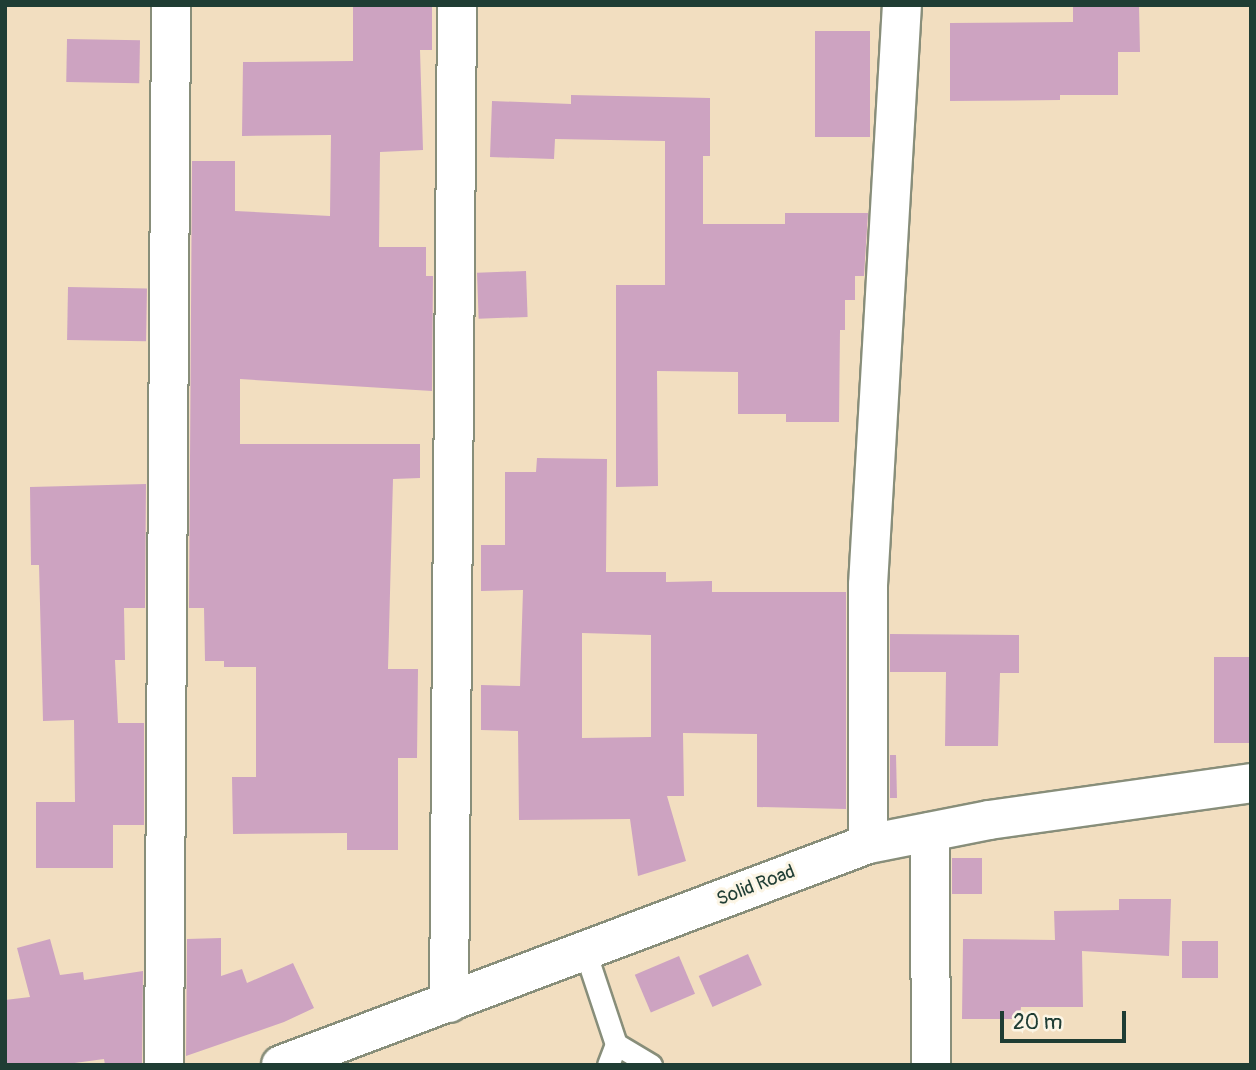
<!DOCTYPE html>
<style>
body{margin:0}
#map{position:relative;width:1256px;height:1070px;overflow:hidden;background:#f2dec0;font-family:Pangolin,sans-serif}
div>[style]{position:absolute}
.building>*{inset:0;background:#cda3c1;transform-origin:0 0}
.roads{filter:drop-shadow(2px 0 #888e7a) drop-shadow(-2px 0 #888e7a) drop-shadow(0 2px #888e7a) drop-shadow(0 -2px #888e7a)}
.service>*{height:21px;margin:-10.5px;padding:0 10.5px;transform-origin:10.5px;border-radius:10.5px;background:#fff}
.minor>*{height:38px;margin:-19px;padding:0 19px;transform-origin:19px;border-radius:19px;background:#fff}
.tertiary>*{height:38px;margin:-19px;padding:0 19px;transform-origin:19px;border-radius:19px;background:#fff}
span{translate:-50% -50%;white-space:nowrap;text-align:center;line-height:1.15;-webkit-text-stroke:6px #fcf5e5;paint-order:stroke}
.street-label{font-size:19px;color:#1f3d34}
.frame{position:absolute;inset:0;border:7px solid #1f3d34;pointer-events:none}
.scale{position:absolute;left:1000px;top:1011px;width:126px;height:32px;box-sizing:border-box;border:4px solid #1f3d34;border-top:0;padding-left:9px;font-size:21px;line-height:24px;white-space:nowrap;color:#1f3d34;-webkit-text-stroke:5px #fcf5e5;paint-order:stroke}
</style>
<div id="map">
<div class="building">
<div style="clip-path:polygon(353px 5px,432px 5px,432px 50px,420px 50px,423px 150px,380px 152px,379px 247px,426px 247px,426px 276px,433px 276px,432px 391px,240px 379px,240px 444px,420px 444px,420px 478px,393px 479px,388px 669px,418px 669px,417px 758px,398px 758px,398px 850px,347px 850px,347px 833px,233px 834px,232px 777px,256px 777px,256px 667px,224px 667px,224px 661px,205px 661px,204px 608px,189px 608px,192px 161px,235px 161px,235px 211px,330px 216px,331px 135px,242px 136px,243px 62px,353px 61px)"></div>
<div style="clip-path:polygon(1073px 5px,1139px 5px,1140px 52px,1118px 52px,1118px 95px,1060px 95px,1060px 100px,950px 101px,950px 23px,1073px 22px)"></div>
<div style="left:815px;top:31px;width:55px;height:106px"></div>
<div style="left:67px;top:39px;width:73px;height:43px;rotate:1deg"></div>
<div style="clip-path:polygon(571px 95px,710px 98px,710px 156px,703px 156px,703px 224px,785px 224px,785px 213px,868px 213px,864px 276px,855px 276px,855px 300px,845px 300px,845px 330px,840px 330px,839px 422px,786px 422px,786px 414px,738px 414px,738px 372px,657px 371px,658px 486px,616px 487px,616px 285px,665px 285px,665px 141px,555px 139px,554px 159px,490px 157px,492px 101px,571px 104px)"></div>
<div style="left:526px;top:271px;width:46px;height:49px;rotate:88deg"></div>
<div style="left:68px;top:287px;width:79px;height:53px;rotate:1deg"></div>
<div style="clip-path:polygon(evenodd,537px 458px,607px 459px,606px 572px,666px 572px,666px 582px,712px 581px,712px 592px,846px 592px,846px 809px,757px 807px,757px 734px,683px 733px,684px 796px,667px 796px,686px 861px,638px 876px,630px 819px,519px 820px,518px 731px,481px 730px,481px 685px,520px 686px,523px 590px,481px 591px,481px 545px,505px 545px,505px 472px,536px 472px,537px 458px,582px 633px,651px 635px,651px 737px,582px 738px,582px 633px)"></div>
<div style="clip-path:polygon(146px 484px,145px 608px,124px 608px,125px 660px,115px 660px,118px 723px,144px 723px,144px 825px,113px 825px,113px 868px,36px 868px,36px 802px,75px 802px,74px 720px,43px 721px,39px 565px,31px 565px,30px 487px)"></div>
<div style="clip-path:polygon(890px 634px,1019px 635px,1019px 673px,1000px 673px,998px 746px,945px 746px,946px 672px,890px 672px)"></div>
<div style="left:1251px;top:657px;width:86px;height:37px;rotate:90deg"></div>
<div style="clip-path:polygon(890px 755px,896px 755px,897px 798px,890px 798px)"></div>
<div style="left:952px;top:858px;width:30px;height:36px"></div>
<div style="clip-path:polygon(1119px 899px,1171px 899px,1169px 956px,1082px 951px,1083px 1007px,1021px 1007px,1020px 1019px,962px 1019px,963px 939px,1055px 940px,1054px 911px,1119px 910px)"></div>
<div style="clip-path:polygon(221px 938px,221px 976px,242px 969px,247px 983px,293px 963px,314px 1008px,284px 1022px,186px 1056px,187px 939px)"></div>
<div style="clip-path:polygon(50px 939px,60px 975px,83px 972px,84px 980px,143px 971px,142px 1065px,105px 1065px,104px 1059px,60px 1065px,5px 1065px,5px 1000px,30px 997px,17px 948px)"></div>
<div style="left:1182px;top:941px;width:36px;height:37px"></div>
<div style="left:748px;top:954px;width:34px;height:54px;rotate:66deg"></div>
<div style="left:679px;top:956px;width:41px;height:48px;rotate:67deg"></div>
</div>
<div class="roads">
<div class="service">
<div style="left:585px;top:951px;width:98px;rotate:71.6deg"></div>
<div style="left:616px;top:1044px;width:41px;rotate:31deg"></div>
<div style="left:608px;top:1065px;width:22px;rotate:-69deg"></div>
</div>
<div class="minor">
<div style="left:930px;top:832px;width:233px;rotate:89.8deg"></div>
<div style="left:868px;top:844px;width:123px;rotate:-11.2deg"></div>
<div style="left:989px;top:820px;width:265px;rotate:-8deg"></div>
<div style="left:449px;top:1003px;width:998px;rotate:-89.54deg"></div>
<div style="left:164px;top:1065px;width:1060px;rotate:-89.62deg"></div>
</div>
<div class="tertiary">
<div style="left:281px;top:1065px;width:627px;rotate:-20.63deg"></div>
<div style="left:868px;top:844px;width:259px;rotate:-90deg"></div>
<div style="left:868px;top:585px;width:581px;rotate:-86.65deg"></div>
</div>
</div>
<div class="street-label">
<span style="left:756px;top:886px;rotate:-21deg">Solid Road</span>
</div>
<div class="frame"></div>
<div class="scale">20 m</div>
</div>
